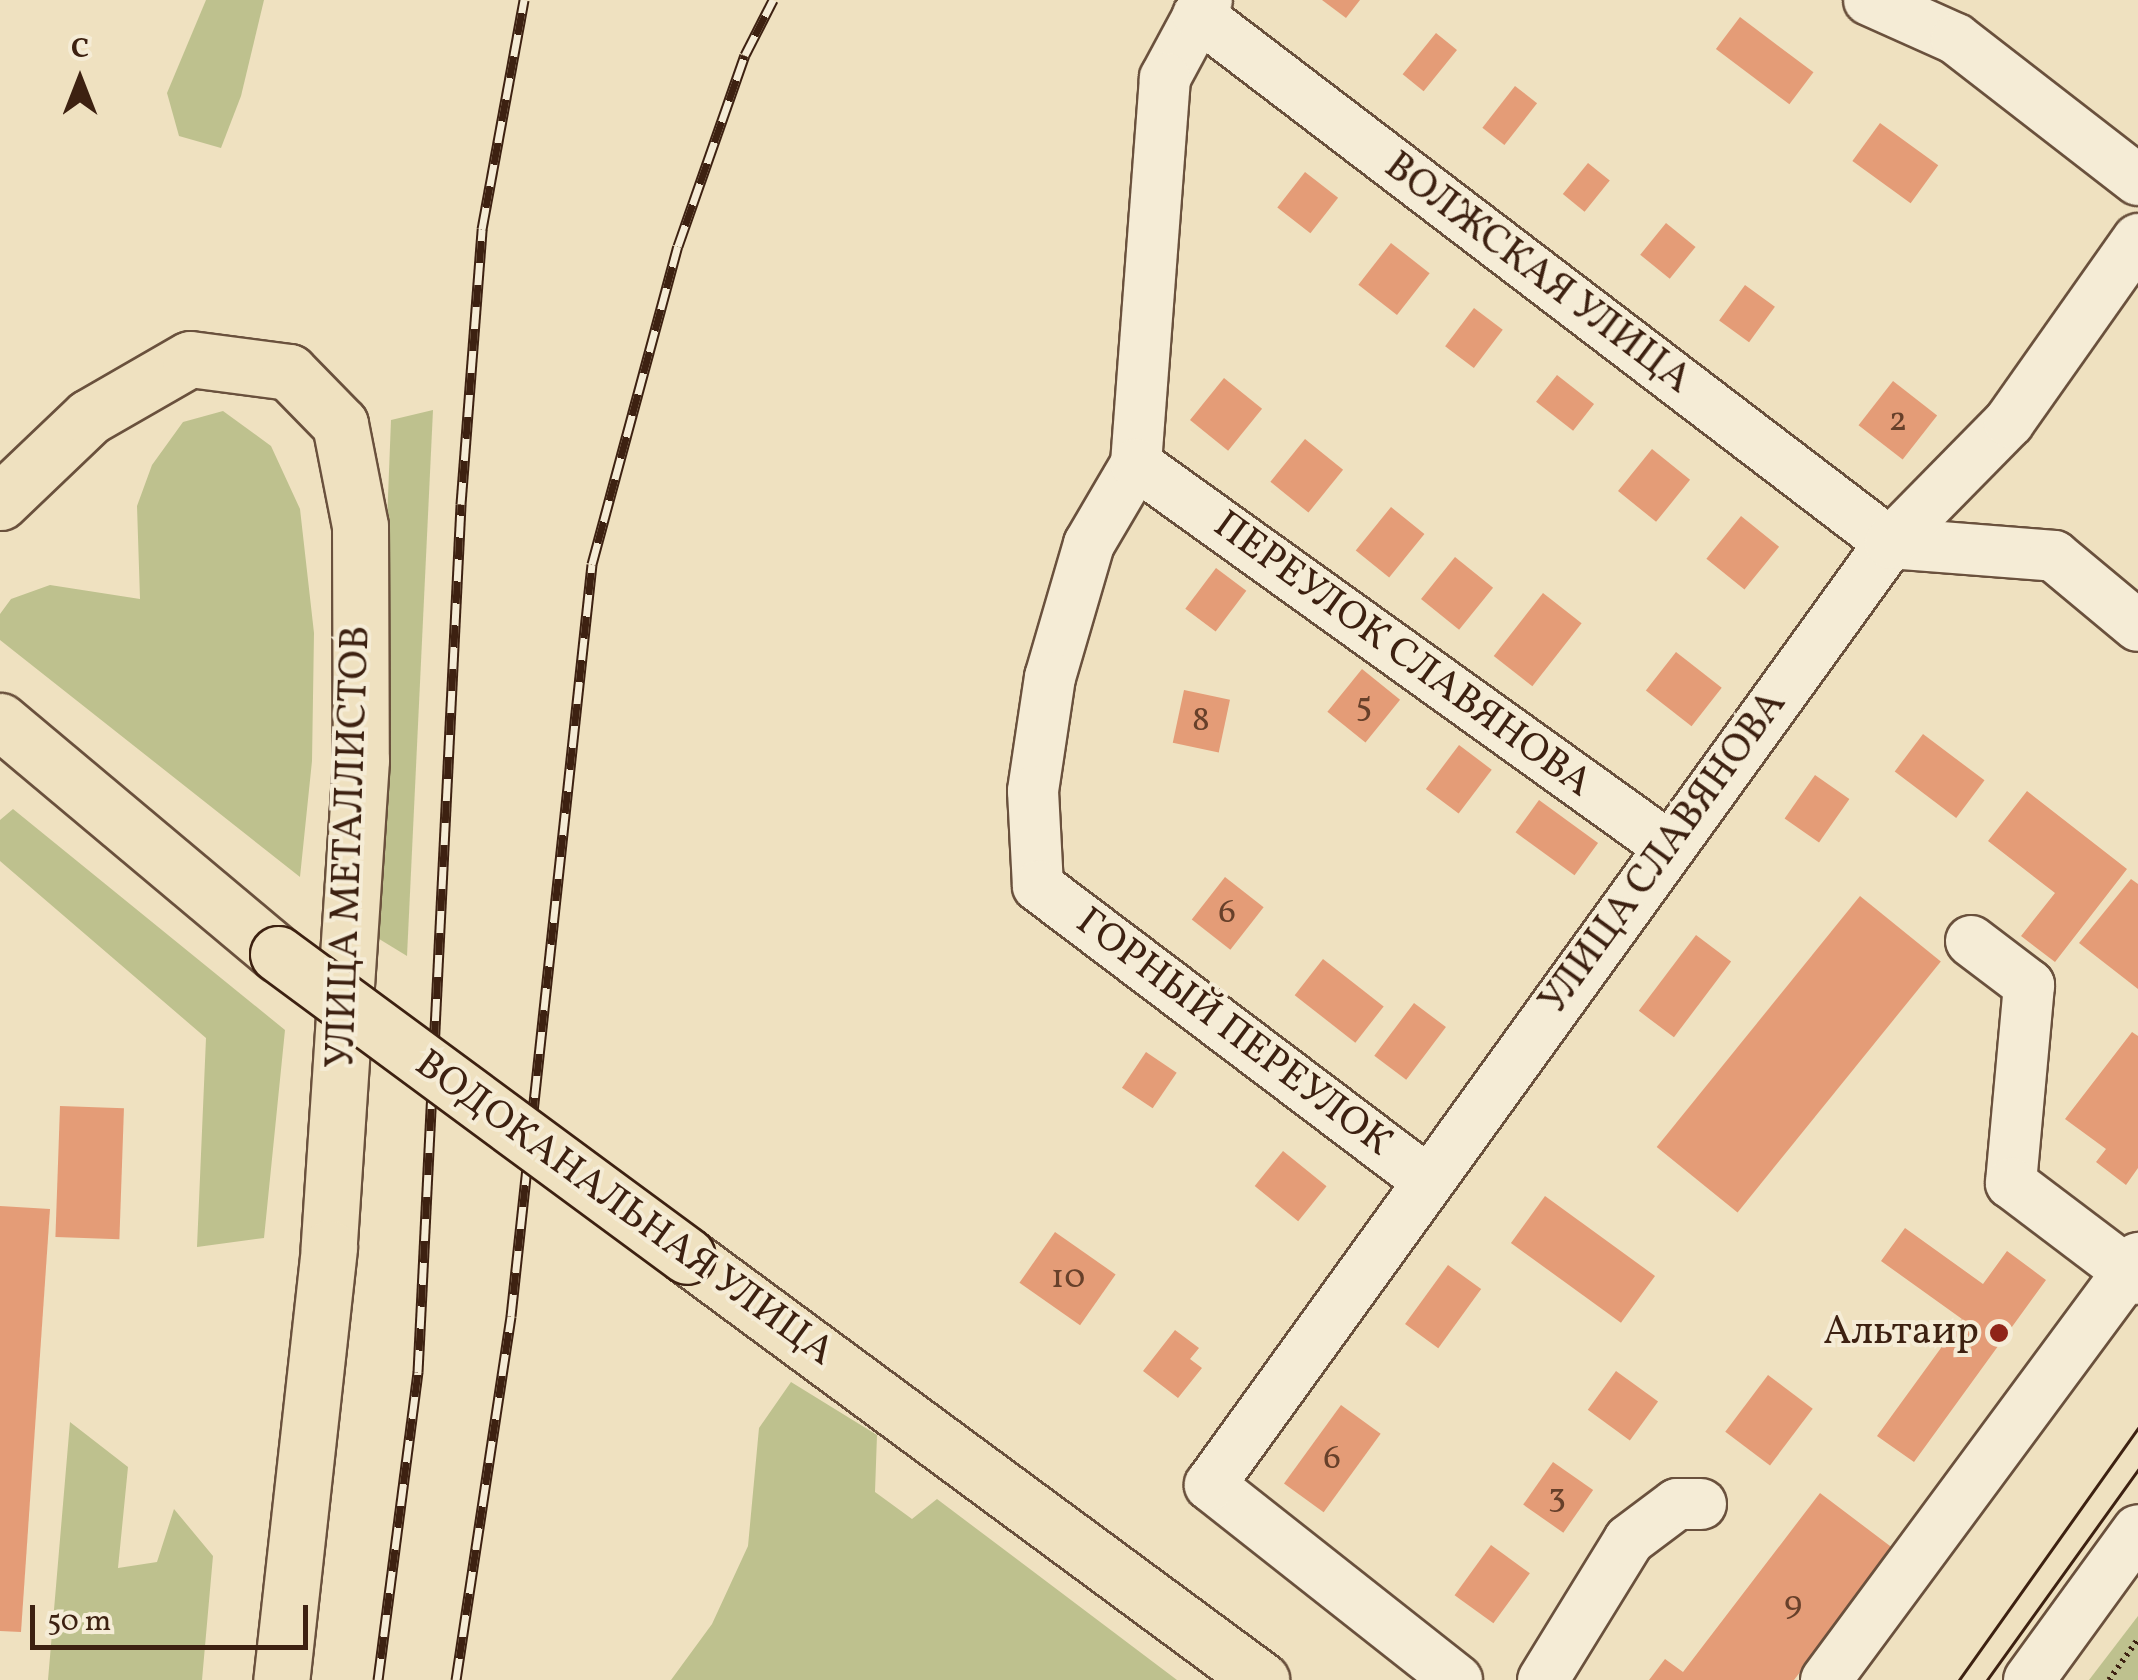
<!DOCTYPE html>
<meta charset="utf-8">
<style>
body{margin:0}
#map{position:relative;width:2138px;height:1680px;overflow:hidden;background:#efe1c0;font-family:Vollkorn,serif}
div>[style]{position:absolute}
.green>*{inset:0;background:#bec18e}
.building>*{inset:0;background:#e49c77;transform-origin:0 0}
.path>*{height:6px;margin-top:-3px;transform-origin:0;background:repeating-linear-gradient(90deg,#3d2111 0 2.5px,transparent 0 7.5px)}
.roads{filter:drop-shadow(2px 0 #6a513d) drop-shadow(-2px 0 #6a513d) drop-shadow(0 2px #6a513d) drop-shadow(0 -2px #6a513d)}
.minor>*{height:50px;margin:-25px;padding:0 25px;transform-origin:25px;border-radius:25px;background:#f5ecd6}
.major>*{height:55px;margin:-27.5px;padding:0 27.5px;transform-origin:27.5px;border-radius:27.5px;background:#efe1c0}
.tram>*{height:2.5px;margin:-1.25px;padding:0 1.25px;transform-origin:1.25px;border-radius:1.25px;background:#3d2111}
.rail>*{height:11px;margin-top:-5.5px;transform-origin:0;background:repeating-linear-gradient(90deg,#f5ecd6 0 22px,#3d2111 0 44px);box-sizing:border-box;border-block:2px solid #3d2111}
.bridges{filter:drop-shadow(2px 0 #3d2111) drop-shadow(-2px 0 #3d2111) drop-shadow(0 2px #3d2111) drop-shadow(0 -2px #3d2111)}
.major-bridge>*{height:55px;margin:-27.5px;padding:0 27.5px;transform-origin:27.5px;border-radius:27.5px;background:#efe1c0}
.dots>*{width:28px;height:28px;translate:-50% -50%;box-sizing:border-box;border:5px solid #f5ecd6;border-radius:50%}
span{translate:-50% -50%;white-space:nowrap;text-align:center;line-height:1.15;-webkit-text-stroke:8px #f5ecd6;paint-order:stroke}
.number-label{font-size:35px;color:#67402a}
.number-label span{-webkit-text-stroke-width:0}
.street-label{font-size:40px;color:#3d2111}
.poi-label{font-size:40px;color:#3d2111}
.right{translate:-100% -50%;text-align:right}
.north{position:absolute;left:30px;top:30px;width:100px;height:100px;-webkit-text-stroke:8px #f5ecd6;paint-order:stroke;rotate:0deg;font-size:28px;font-weight:700;line-height:40px;text-align:center;color:#3d2111}
.north::after{content:'';display:block;margin:auto;width:35px;height:45px;background:#3d2111;clip-path:polygon(50% 0,100% 100%,50% 72%,0 100%)}
.scale{position:absolute;left:30px;top:1605px;width:278px;height:45px;box-sizing:border-box;border:5px solid #3d2111;border-top:0;padding-left:12px;font-size:30px;line-height:35px;white-space:nowrap;color:#3d2111;-webkit-text-stroke:8px #f5ecd6;paint-order:stroke}
</style>
<div id="map">
<div class="green">
<div style="clip-path:polygon(206px 0,264px 0,241px 96px,221px 148px,179px 136px,167px 93px)"></div>
<div style="clip-path:polygon(433px 410px,407px 956px,371px 934px,391px 420px)"></div>
<div style="clip-path:polygon(223px 411px,271px 446px,300px 509px,314px 633px,312px 761px,300px 877px,0 640px,0 614px,11px 599px,50px 585px,140px 599px,137px 506px,152px 465px,183px 422px)"></div>
<div style="clip-path:polygon(13px 809px,285px 1030px,264px 1238px,197px 1247px,206px 1038px,0 861px,0 820px)"></div>
<div style="clip-path:polygon(791px 1382px,877px 1435px,875px 1492px,912px 1519px,937px 1499px,1177px 1680px,671px 1680px,712px 1624px,748px 1546px,759px 1428px)"></div>
<div style="clip-path:polygon(70px 1422px,128px 1467px,118px 1568px,157px 1562px,174px 1509px,213px 1556px,202px 1680px,48px 1680px)"></div>
<div style="clip-path:polygon(2138px 1616px,2138px 1680px,2089px 1680px)"></div>
</div>
<div class="building">
<div style="clip-path:polygon(1322px 0,1360px 0,1346px 18px)"></div>
<div style="left:1740px;top:17px;width:92px;height:40px;rotate:37deg"></div>
<div style="left:1436px;top:33px;width:27px;height:53px;rotate:39deg"></div>
<div style="left:1515px;top:86px;width:28px;height:53px;rotate:38deg"></div>
<div style="left:1880px;top:123px;width:72px;height:47px;rotate:36deg"></div>
<div style="left:1588px;top:163px;width:28px;height:40px;rotate:39deg"></div>
<div style="left:1305px;top:172px;width:42px;height:45px;rotate:38deg"></div>
<div style="left:1666px;top:223px;width:38px;height:41px;rotate:39deg"></div>
<div style="left:1391px;top:243px;width:49px;height:53px;rotate:38deg"></div>
<div style="left:1745px;top:285px;width:37px;height:44px;rotate:36deg"></div>
<div style="left:1474px;top:308px;width:36px;height:48px;rotate:37deg"></div>
<div style="left:1557px;top:375px;width:47px;height:34px;rotate:38deg"></div>
<div style="left:1224px;top:378px;width:49px;height:54px;rotate:39deg"></div>
<div style="left:1893px;top:381px;width:56px;height:56px;rotate:38deg"></div>
<div style="left:1305px;top:439px;width:49px;height:55px;rotate:39deg"></div>
<div style="left:1652px;top:449px;width:49px;height:54px;rotate:39deg"></div>
<div style="left:1391px;top:507px;width:43px;height:56px;rotate:39deg"></div>
<div style="left:1741px;top:516px;width:49px;height:55px;rotate:39deg"></div>
<div style="left:1455px;top:557px;width:49px;height:54px;rotate:39deg"></div>
<div style="left:1216px;top:568px;width:38px;height:51px;rotate:37deg"></div>
<div style="left:1543px;top:593px;width:49px;height:80px;rotate:38deg"></div>
<div style="left:1676px;top:652px;width:58px;height:49px;rotate:38deg"></div>
<div style="left:1362px;top:669px;width:49px;height:55px;rotate:39deg"></div>
<div style="left:1184px;top:690px;width:47px;height:54px;rotate:12deg"></div>
<div style="left:1923px;top:734px;width:77px;height:47px;rotate:37deg"></div>
<div style="left:1459px;top:745px;width:41px;height:55px;rotate:37deg"></div>
<div style="left:1815px;top:775px;width:42px;height:53px;rotate:35deg"></div>
<div style="clip-path:polygon(2027px 791px,2127px 869px,2055px 962px,2021px 936px,2055px 893px,1988px 841px)"></div>
<div style="left:1539px;top:800px;width:73px;height:40px;rotate:36deg"></div>
<div style="left:1225px;top:877px;width:49px;height:54px;rotate:38deg"></div>
<div style="clip-path:polygon(2131px 879px,2138px 884px,2138px 989px,2079px 943px)"></div>
<div style="left:1860px;top:896px;width:104px;height:323px;rotate:39deg"></div>
<div style="left:1696px;top:935px;width:44px;height:95px;rotate:37deg"></div>
<div style="left:1323px;top:959px;width:77px;height:46px;rotate:38deg"></div>
<div style="left:1414px;top:1003px;width:40px;height:66px;rotate:37deg"></div>
<div style="clip-path:polygon(2132px 1032px,2138px 1036px,2138px 1168px,2126px 1185px,2096px 1162px,2106px 1149px,2065px 1119px)"></div>
<div style="left:1146px;top:1052px;width:37px;height:43px;rotate:34deg"></div>
<div style="left:60px;top:1106px;width:64px;height:131px;rotate:2deg"></div>
<div style="left:1283px;top:1151px;width:56px;height:45px;rotate:39deg"></div>
<div style="left:1545px;top:1196px;width:136px;height:58px;rotate:36deg"></div>
<div style="clip-path:polygon(0 1206px,50px 1209px,21px 1632px,0 1631px)"></div>
<div style="clip-path:polygon(1905px 1228px,1983px 1284px,2007px 1251px,2046px 1280px,1914px 1462px,1877px 1436px,1962px 1319px,1881px 1261px)"></div>
<div style="left:1055px;top:1232px;width:74px;height:62px;rotate:35deg"></div>
<div style="left:1448px;top:1265px;width:41px;height:73px;rotate:36deg"></div>
<div style="clip-path:polygon(1175px 1330px,1199px 1348px,1190px 1359px,1202px 1368px,1178px 1398px,1143px 1371px)"></div>
<div style="left:1616px;top:1371px;width:52px;height:48px;rotate:36deg"></div>
<div style="left:1768px;top:1375px;width:56px;height:71px;rotate:37deg"></div>
<div style="left:1341px;top:1405px;width:49px;height:97px;rotate:36deg"></div>
<div style="left:1553px;top:1462px;width:49px;height:52px;rotate:35deg"></div>
<div style="clip-path:polygon(1820px 1493px,1894px 1549px,1794px 1680px,1649px 1680px,1665px 1659px,1683px 1672px)"></div>
<div style="left:1491px;top:1545px;width:48px;height:62px;rotate:36deg"></div>
</div>
<div class="path">
<div style="left:2109px;top:1680px;width:50px;rotate:-54.7deg"></div>
</div>
<div class="roads">
<div class="minor">
<div style="left:1207px;top:0;width:89px;rotate:118.3deg"></div>
<div style="left:1165px;top:78px;width:387px;rotate:94.3deg"></div>
<div style="left:1136px;top:464px;width:93px;rotate:120.4deg"></div>
<div style="left:1089px;top:544px;width:139px;rotate:106.3deg"></div>
<div style="left:1050px;top:677px;width:115px;rotate:98.5deg"></div>
<div style="left:1033px;top:791px;width:95px;rotate:87deg"></div>
<div style="left:1038px;top:886px;width:488px;rotate:37.1deg"></div>
<div style="left:1869px;top:0;width:95px;rotate:24.1deg"></div>
<div style="left:1956px;top:39px;width:230px;rotate:37.8deg"></div>
<div style="left:1198px;top:15px;width:870px;rotate:37.34deg"></div>
<div style="left:1890px;top:543px;width:165px;rotate:4.5deg"></div>
<div style="left:2054px;top:556px;width:109px;rotate:39.8deg"></div>
<div style="left:1136px;top:464px;width:655px;rotate:35.68deg"></div>
<div style="left:1971px;top:941px;width:73px;rotate:37.2deg"></div>
<div style="left:2029px;top:985px;width:199px;rotate:95.2deg"></div>
<div style="left:2011px;top:1183px;width:159px;rotate:37.1deg"></div>
<div style="left:1457px;top:1680px;width:315px;rotate:-141.7deg"></div>
<div style="left:1210px;top:1485px;width:1162px;rotate:-54.18deg"></div>
<div style="left:1890px;top:543px;width:170px;rotate:-45.5deg"></div>
<div style="left:2009px;top:422px;width:224px;rotate:-54.8deg"></div>
<div style="left:1543px;top:1680px;width:164px;rotate:-58.4deg"></div>
<div style="left:1629px;top:1540px;width:60px;rotate:-36.9deg"></div>
<div style="left:1677px;top:1504px;width:24px"></div>
<div style="left:1826px;top:1680px;width:525px;rotate:-53.52deg"></div>
<div style="left:2029px;top:1680px;width:185px;rotate:-54deg"></div>
</div>
<div class="major">
<div style="left:0;top:502px;width:123px;rotate:-43.7deg"></div>
<div style="left:89px;top:417px;width:116px;rotate:-29.9deg"></div>
<div style="left:190px;top:359px;width:100px;rotate:7.5deg"></div>
<div style="left:289px;top:372px;width:73px;rotate:45.6deg"></div>
<div style="left:340px;top:424px;width:104px;rotate:78.9deg"></div>
<div style="left:360px;top:526px;width:234px;rotate:89.8deg"></div>
<div style="left:361px;top:760px;width:489px;rotate:93.8deg"></div>
<div style="left:329px;top:1248px;width:435px;rotate:96.3deg"></div>
<div style="left:0;top:721px;width:363px;rotate:40deg"></div>
<div style="left:687px;top:1256px;width:714px;rotate:36.45deg"></div>
</div>
</div>
<div class="tram">
<div style="left:1959px;top:1680px;width:309px;rotate:-54.6deg"></div>
<div style="left:1987px;top:1680px;width:259px;rotate:-54.3deg"></div>
</div>
<div class="rail">
<div style="left:378px;top:1680px;width:311px;rotate:-82.6deg"></div>
<div style="left:418px;top:1372px;width:869px;rotate:-87.16deg"></div>
<div style="left:461px;top:504px;width:276px;rotate:-85.6deg"></div>
<div style="left:482px;top:229px;width:233px;rotate:-79.6deg"></div>
<div style="left:456px;top:1680px;width:368px;rotate:-81.4deg"></div>
<div style="left:511px;top:1316px;width:756px;rotate:-83.85deg"></div>
<div style="left:592px;top:564px;width:329px;rotate:-74.9deg"></div>
<div style="left:678px;top:246px;width:202px;rotate:-70.7deg"></div>
<div style="left:745px;top:55px;width:62px;rotate:-63deg"></div>
</div>
<div class="bridges">
<div class="major-bridge">
<div style="left:278px;top:954px;width:508px;rotate:36.44deg"></div>
</div>
</div>
<div class="dots">
<div style="left:1999px;top:1333px;background:#8f2418"></div>
</div>
<div class="number-label">
<span style="left:1898px;top:421px">2</span>
<span style="left:1364px;top:706px">5</span>
<span style="left:1201px;top:721px">8</span>
<span style="left:1227px;top:913px">6</span>
<span style="left:1068px;top:1278px">10</span>
<span style="left:1332px;top:1459px">6</span>
<span style="left:1557px;top:1497px">3</span>
<span style="left:1793px;top:1604px">9</span>
</div>
<div class="street-label">
<span style="left:1537px;top:274px;rotate:37deg">ВОЛЖСКАЯ УЛИЦА</span>
<span style="left:1402px;top:655px;rotate:36deg">ПЕРЕУЛОК СЛАВЯНОВА</span>
<span style="left:350px;top:847px;rotate:-88deg">УЛИЦА МЕТАЛЛИСТОВ</span>
<span style="left:1664px;top:853px;rotate:-54deg">УЛИЦА СЛАВЯНОВА</span>
<span style="left:1233px;top:1033px;rotate:37deg">ГОРНЫЙ ПЕРЕУЛОК</span>
<span style="left:624px;top:1209px;rotate:36deg">ВОДОКАНАЛЬНАЯ УЛИЦА</span>
</div>
<div class="poi-label">
<span class="right" style="left:1979px;top:1333px">Альтаир</span>
</div>
<div class="north">С</div>
<div class="scale">50 m</div>
</div>
